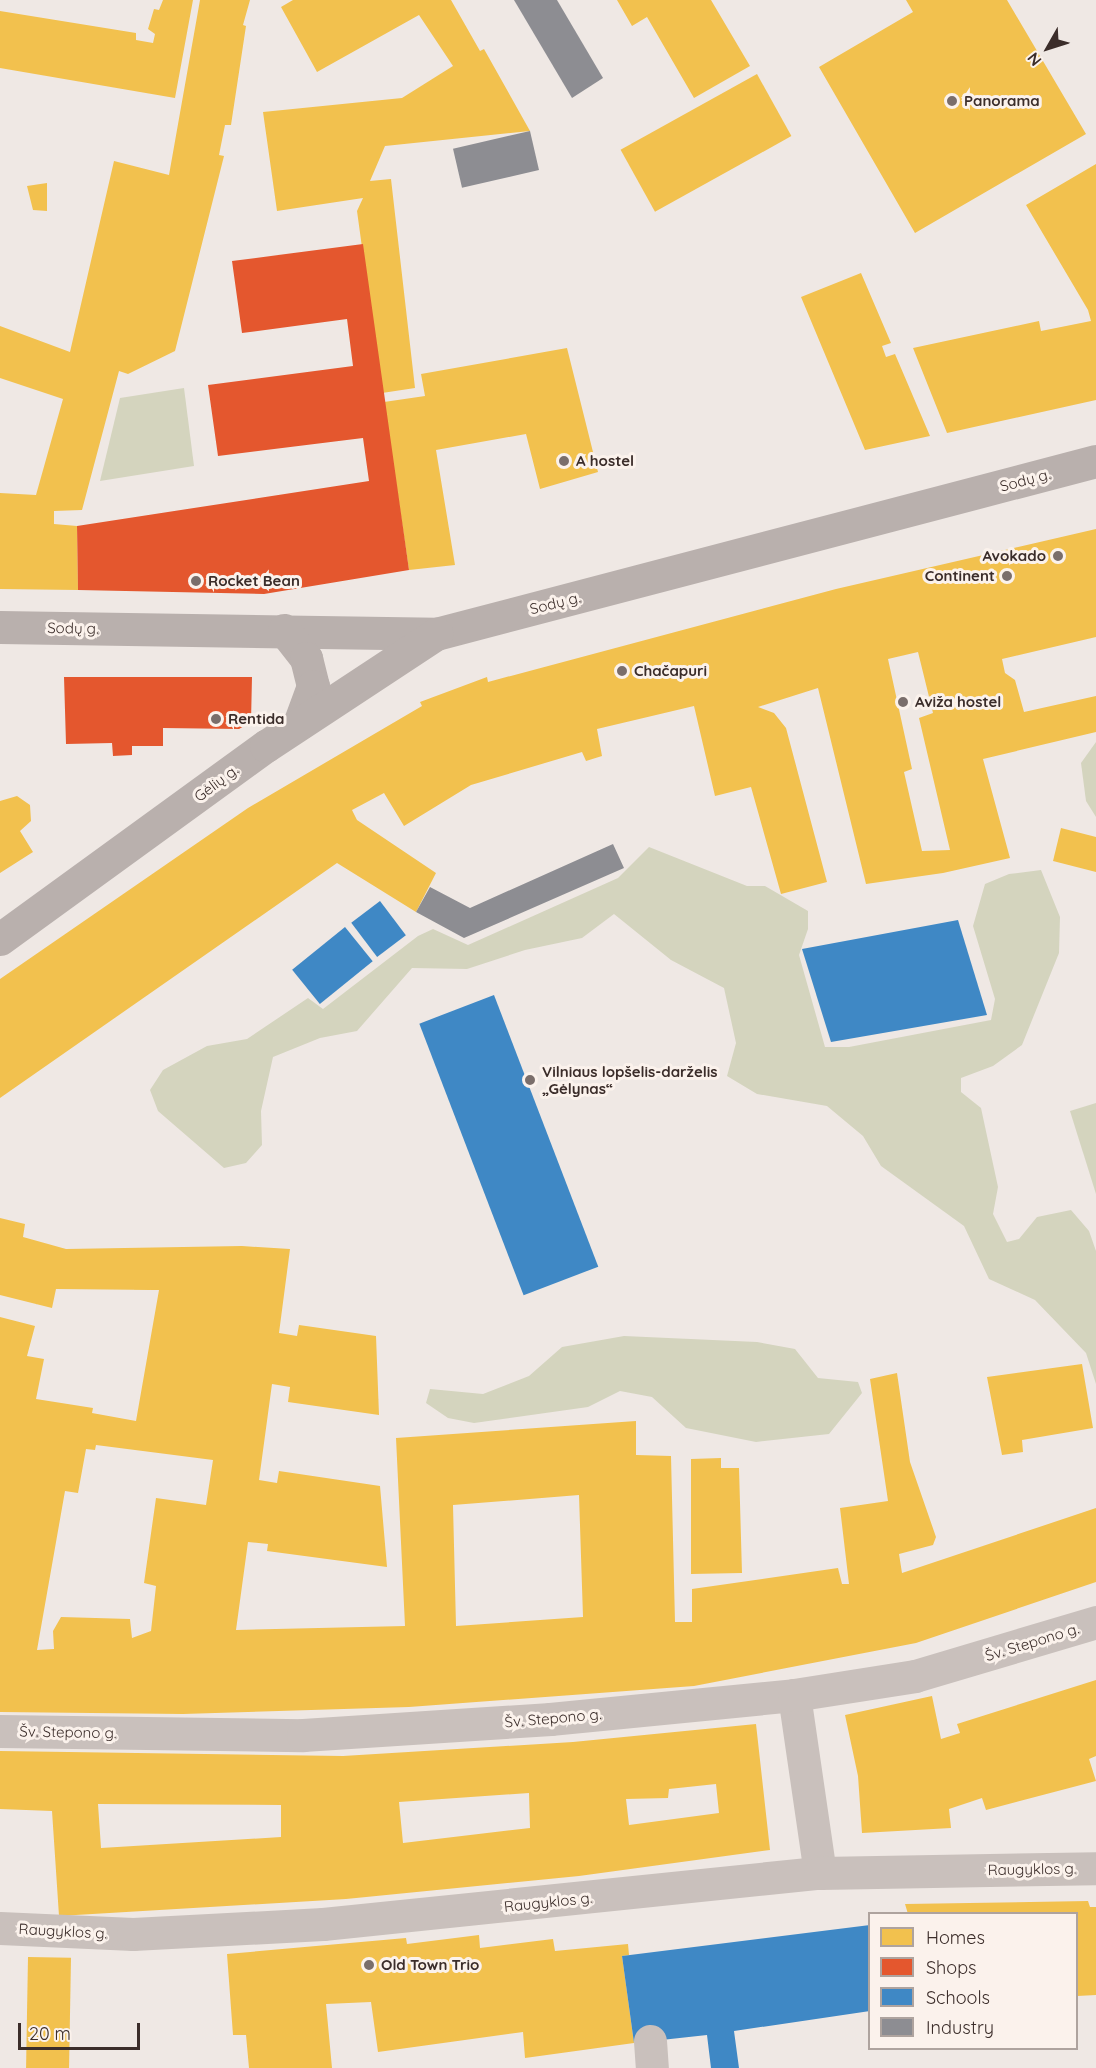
<!DOCTYPE html>
<meta charset="utf-8">
<style>
body{margin:0}
#map{position:relative;width:1096px;height:2068px;overflow:hidden;background:#efe8e4;font-family:Quicksand,sans-serif}
div>[style]{position:absolute}
.green>*{inset:0;background:#d4d4be}
.homes>*{inset:0;background:#f2c14e;transform-origin:0 0}
.shops>*{inset:0;background:#e4572e}
.schools>*{inset:0;background:#3f88c5;transform-origin:0 0}
.industry>*{inset:0;background:#8d8d92;transform-origin:0 0}
.street>*{height:33px;margin:-16.5px;padding:0 16.5px;transform-origin:16.5px;border-radius:16.5px;background:#c9c0bc}
.secondary>*{height:33px;margin:-16.5px;padding:0 16.5px;transform-origin:16.5px;border-radius:16.5px;background:#b9b0ad}
.dots>*{width:16px;height:16px;translate:-50% -50%;box-sizing:border-box;border:3px solid #fbf2ec;border-radius:50%}
span{translate:-50% -50%;white-space:nowrap;text-align:center;line-height:1.15;-webkit-text-stroke:6px #fbf2ec;paint-order:stroke}
.poi-label{font-size:15px;color:#3b2d2a;font-weight:700}
.left{translate:0 -50%;text-align:left}
.right{translate:-100% -50%;text-align:right}
.street-label{font-size:15px;color:#3b2d2a}
.legend{position:absolute;left:868px;top:1912px;width:210px;height:138px;box-sizing:border-box;background:#fbf2ec;border:2px solid #aea39e;margin:0;padding:8px 10px;list-style:none;font-size:18px;color:#3b2d2a}
.legend li{display:flex;align-items:center;gap:12px;height:30px}
.legend b{width:30px;border:2px solid #aea39e}
.north{position:absolute;left:1018px;top:18px;width:60px;height:60px;-webkit-text-stroke:4px #fbf2ec;paint-order:stroke;rotate:231deg;font-size:16px;font-weight:700;line-height:24px;text-align:center;color:#3b2d2a}
.north::after{content:'';display:block;margin:auto;width:21px;height:27px;background:#3b2d2a;clip-path:polygon(50% 0,100% 100%,50% 72%,0 100%)}
.scale{position:absolute;left:18px;top:2023px;width:122px;height:27px;box-sizing:border-box;border:3px solid #3b2d2a;border-top:0;padding-left:8px;font-size:18px;line-height:21px;white-space:nowrap;color:#3b2d2a;-webkit-text-stroke:4px #fbf2ec;paint-order:stroke}
</style>
<div id="map">
<div class="green">
<div style="clip-path:polygon(184px 388px,194px 466px,100px 481px,120px 398px)"></div>
<div style="clip-path:polygon(1096px 742px,1096px 817px,1086px 801px,1081px 763px)"></div>
<div style="clip-path:polygon(649px 847px,747px 886px,765px 886px,808px 911px,808px 929px,799px 955px,825px 1047px,849px 1047px,991px 1020px,995px 999px,973px 926px,985px 884px,1009px 874px,1041px 870px,1060px 917px,1059px 953px,1022px 1045px,993px 1066px,961px 1078px,961px 1092px,981px 1108px,998px 1187px,993px 1214px,1007px 1242px,1019px 1239px,1037px 1217px,1071px 1210px,1089px 1231px,1096px 1251px,1096px 1384px,1086px 1353px,1035px 1300px,989px 1279px,964px 1226px,881px 1166px,863px 1136px,827px 1106px,757px 1094px,727px 1076px,736px 1043px,724px 988px,671px 960px,614px 914px,582px 938px,525px 950px,467px 969px,412px 968px,357px 1031px,320px 1038px,273px 1057px,261px 1111px,262px 1145px,246px 1163px,224px 1168px,158px 1111px,150px 1090px,163px 1070px,207px 1046px,247px 1039px,308px 998px,323px 1009px,418px 936px,433px 929px,468px 945px,618px 878px)"></div>
<div style="clip-path:polygon(1096px 1103px,1096px 1194px,1070px 1111px)"></div>
<div style="clip-path:polygon(624px 1336px,757px 1342px,795px 1349px,818px 1378px,858px 1382px,862px 1393px,829px 1434px,756px 1442px,686px 1428px,652px 1397px,620px 1391px,588px 1407px,474px 1423px,448px 1418px,426px 1403px,430px 1389px,483px 1394px,529px 1376px,562px 1347px)"></div>
</div>
<div class="homes">
<div style="clip-path:polygon(163px 0,193px 0,175px 98px,0 68px,0 11px,136px 33px,136px 40px,153px 43px,155px 34px,148px 29px,154px 9px,159px 10px)"></div>
<div style="clip-path:polygon(200px 0,250px 0,243px 25px,246px 26px,231px 125px,225px 125px,219px 155px,224px 156px,175px 351px,128px 374px,119px 371px,82px 510px,54px 511px,54px 524px,77px 526px,78px 590px,0 589px,0 493px,36px 495px,63px 399px,0 378px,0 326px,70px 352px,114px 161px,169px 175px)"></div>
<div style="clip-path:polygon(293px 0,451px 0,480px 51px,484px 49px,530px 131px,385px 146px,370px 181px,391px 179px,415px 388px,382px 393px,357px 211px,363px 198px,277px 211px,263px 112px,402px 98px,453px 66px,419px 15px,317px 72px,281px 7px)"></div>
<div style="clip-path:polygon(617px 0,711px 0,750px 66px,694px 98px,647px 17px,632px 26px)"></div>
<div style="clip-path:polygon(906px 0,1007px 0,1086px 134px,915px 233px,819px 67px,913px 12px)"></div>
<div style="left:757px;top:74px;width:71px;height:156px;rotate:61deg"></div>
<div style="clip-path:polygon(1096px 164px,1096px 400px,947px 433px,913px 348px,1039px 321px,1041px 331px,1091px 321px,1088px 310px,1026px 205px)"></div>
<div style="clip-path:polygon(47px 183px,47px 211px,33px 210px,27px 186px)"></div>
<div style="clip-path:polygon(861px 273px,891px 343px,882px 346px,886px 357px,895px 354px,930px 436px,865px 450px,801px 297px)"></div>
<div style="clip-path:polygon(567px 348px,598px 472px,540px 489px,526px 434px,436px 450px,455px 565px,409px 570px,384px 402px,425px 396px,421px 374px)"></div>
<div style="clip-path:polygon(evenodd,1096px 529px,1096px 637px,1002px 659px,1005px 673px,1015px 680px,1024px 712px,1096px 696px,1096px 732px,983px 759px,1010px 858px,943px 873px,866px 884px,818px 688px,758px 707px,774px 713px,786px 728px,827px 882px,781px 894px,751px 787px,715px 796px,694px 706px,597px 729px,602px 756px,586px 761px,582px 752px,471px 785px,404px 826px,384px 793px,352px 810px,357px 820px,436px 873px,416px 912px,337px 863px,0 1098px,0 979px,248px 808px,422px 706px,420px 702px,487px 677px,488px 682px,836px 589px,1096px 529px,918px 652px,933px 713px,919px 718px,950px 850px,922px 851px,904px 772px,912px 769px,888px 659px,918px 652px)"></div>
<div style="clip-path:polygon(17px 796px,30px 805px,31px 821px,20px 831px,33px 852px,0 873px,0 801px)"></div>
<div style="clip-path:polygon(1061px 828px,1096px 837px,1096px 872px,1053px 861px)"></div>
<div style="clip-path:polygon(evenodd,0 1218px,25px 1224px,23px 1237px,66px 1249px,242px 1246px,290px 1249px,279px 1333px,297px 1336px,299px 1325px,376px 1336px,379px 1415px,288px 1402px,290px 1387px,272px 1384px,259px 1480px,277px 1483px,279px 1471px,380px 1486px,387px 1567px,267px 1551px,268px 1544px,248px 1542px,236px 1630px,405px 1626px,396px 1438px,636px 1421px,636px 1455px,671px 1456px,675px 1622px,692px 1622px,692px 1589px,838px 1568px,842px 1584px,849px 1584px,840px 1508px,888px 1501px,870px 1379px,897px 1373px,910px 1462px,936px 1537px,933px 1545px,899px 1554px,902px 1573px,1096px 1508px,1096px 1582px,916px 1643px,694px 1686px,409px 1707px,183px 1714px,0 1712px,0 1317px,35px 1326px,27px 1356px,44px 1359px,36px 1399px,93px 1408px,92px 1413px,136px 1421px,159px 1290px,56px 1289px,52px 1308px,0 1295px,0 1218px,96px 1445px,213px 1460px,206px 1505px,156px 1498px,144px 1583px,156px 1586px,151px 1631px,132px 1638px,130px 1619px,61px 1617px,53px 1631px,54px 1649px,37px 1650px,65px 1491px,78px 1493px,86px 1449px,95px 1450px,96px 1445px,0 1218px,579px 1495px,583px 1617px,456px 1626px,453px 1505px,579px 1495px)"></div>
<div style="clip-path:polygon(1082px 1364px,1093px 1428px,1022px 1440px,1023px 1452px,1002px 1455px,987px 1377px)"></div>
<div style="clip-path:polygon(721px 1458px,721px 1468px,739px 1468px,742px 1573px,691px 1574px,691px 1459px)"></div>
<div style="clip-path:polygon(1096px 1680px,1096px 1756px,1089px 1759px,1096px 1781px,986px 1810px,982px 1798px,949px 1809px,951px 1828px,862px 1833px,858px 1776px,845px 1715px,932px 1696px,941px 1739px,960px 1733px,957px 1724px)"></div>
<div style="clip-path:polygon(evenodd,756px 1724px,770px 1850px,579px 1876px,346px 1899px,59px 1916px,52px 1811px,0 1809px,0 1751px,343px 1756px,573px 1742px,756px 1724px,716px 1784px,719px 1813px,629px 1825px,626px 1799px,668px 1798px,669px 1789px,716px 1784px,756px 1724px,529px 1793px,530px 1828px,403px 1843px,399px 1802px,529px 1793px,756px 1724px,98px 1804px,281px 1805px,281px 1837px,101px 1848px,98px 1804px)"></div>
<div style="clip-path:polygon(1088px 1901px,1090px 1907px,1096px 1907px,1096px 1995px,1077px 1996px,1076px 1914px,908px 1914px,905px 1904px)"></div>
<div style="clip-path:polygon(479px 1935px,480px 1948px,553px 1939px,555px 1951px,628px 1944px,629px 1955px,622px 1956px,634px 2043px,525px 2058px,523px 2032px,378px 2052px,371px 2002px,326px 2004px,332px 2068px,249px 2068px,246px 2035px,233px 2035px,227px 1954px,406px 1938px,407px 1944px)"></div>
<div style="left:28px;top:1957px;width:43px;height:111px;rotate:1deg"></div>
</div>
<div class="shops">
<div style="clip-path:polygon(363px 244px,409px 570px,264px 594px,78px 590px,77px 526px,369px 481px,363px 438px,218px 456px,208px 385px,353px 366px,347px 319px,242px 333px,232px 261px)"></div>
<div style="clip-path:polygon(64px 677px,252px 677px,251px 722px,239px 729px,163px 728px,163px 746px,132px 746px,132px 755px,113px 756px,112px 743px,66px 744px)"></div>
</div>
<div class="schools">
<div style="left:380px;top:901px;width:43px;height:36px;rotate:53deg"></div>
<div style="clip-path:polygon(958px 920px,987px 1015px,831px 1042px,802px 949px)"></div>
<div style="left:345px;top:927px;width:44px;height:68px;rotate:51deg"></div>
<div style="left:494px;top:995px;width:291px;height:80px;rotate:69deg"></div>
<div style="clip-path:polygon(870px 1925px,870px 2011px,734px 2031px,739px 2068px,711px 2068px,707px 2035px,634px 2043px,622px 1956px)"></div>
</div>
<div class="industry">
<div style="clip-path:polygon(514px 0,557px 0,603px 78px,572px 98px)"></div>
<div style="left:530px;top:131px;width:40px;height:79px;rotate:77deg"></div>
<div style="clip-path:polygon(613px 844px,624px 868px,464px 938px,416px 912px,430px 887px,470px 908px)"></div>
</div>
<div class="street">
<div style="left:794px;top:1695px;width:180px;rotate:81.7deg"></div>
<div style="left:0;top:1731px;width:303px;rotate:0.8deg"></div>
<div style="left:303px;top:1735px;width:248px;rotate:-3.7deg"></div>
<div style="left:550px;top:1719px;width:245px;rotate:-5.6deg"></div>
<div style="left:794px;top:1695px;width:122px;rotate:-8.9deg"></div>
<div style="left:915px;top:1676px;width:189px;rotate:-16.6deg"></div>
<div style="left:0;top:1928px;width:133px;rotate:2.6deg"></div>
<div style="left:133px;top:1934px;width:190px;rotate:-3deg"></div>
<div style="left:323px;top:1924px;width:500px;rotate:-5.9deg"></div>
<div style="left:820px;top:1873px;width:276px;rotate:-1deg"></div>
<div style="left:650px;top:2041px;width:27px;rotate:86deg"></div>
</div>
<div class="secondary">
<div style="left:0;top:627px;width:436px;rotate:0.9deg"></div>
<div style="left:436px;top:634px;width:682px;rotate:-14.69deg"></div>
<div style="left:284px;top:630px;width:36px;rotate:52deg"></div>
<div style="left:306px;top:658px;width:29px;rotate:76deg"></div>
<div style="left:313px;top:686px;width:40px;rotate:110.2deg"></div>
<div style="left:0;top:939px;width:329px;rotate:-36deg"></div>
<div style="left:266px;top:746px;width:204px;rotate:-33.4deg"></div>
</div>
<div class="dots">
<div style="left:952px;top:101px;background:#7a6e6b"></div>
<div style="left:564px;top:461px;background:#7a6e6b"></div>
<div style="left:1058px;top:556px;background:#7a6e6b"></div>
<div style="left:1007px;top:576px;background:#7a6e6b"></div>
<div style="left:196px;top:581px;background:#7a6e6b"></div>
<div style="left:622px;top:671px;background:#7a6e6b"></div>
<div style="left:903px;top:702px;background:#7a6e6b"></div>
<div style="left:216px;top:719px;background:#7a6e6b"></div>
<div style="left:530px;top:1080px;background:#7a6e6b"></div>
<div style="left:369px;top:1965px;background:#7a6e6b"></div>
</div>
<div class="poi-label">
<span class="left" style="left:964px;top:101px">Panorama</span>
<span class="left" style="left:576px;top:461px">A hostel</span>
<span class="right" style="left:1046px;top:556px">Avokado</span>
<span class="right" style="left:995px;top:576px">Continent</span>
<span class="left" style="left:208px;top:581px">Rocket Bean</span>
<span class="left" style="left:634px;top:671px">Chačapuri</span>
<span class="left" style="left:915px;top:702px">Aviža hostel</span>
<span class="left" style="left:228px;top:719px">Rentida</span>
<span class="left" style="left:542px;top:1080px">Vilniaus lopšelis-darželis<br>„Gėlynas“</span>
<span class="left" style="left:381px;top:1965px">Old Town Trio</span>
</div>
<div class="street-label">
<span style="left:1025px;top:480px;rotate:-15deg">Sodų g.</span>
<span style="left:555px;top:603px;rotate:-14deg">Sodų g.</span>
<span style="left:73px;top:628px;rotate:1deg">Sodų g.</span>
<span style="left:216px;top:783px;rotate:-37deg">Gėlių g.</span>
<span style="left:1032px;top:1642px;rotate:-17deg">Šv. Stepono g.</span>
<span style="left:553px;top:1718px;rotate:-5deg">Šv. Stepono g.</span>
<span style="left:68px;top:1732px;rotate:1deg">Šv. Stepono g.</span>
<span style="left:1032px;top:1869px;rotate:-1deg">Raugyklos g.</span>
<span style="left:548px;top:1902px;rotate:-6deg">Raugyklos g.</span>
<span style="left:63px;top:1931px;rotate:3deg">Raugyklos g.</span>
</div>
<ul class="legend">
<li><b style="height:16px;background:#f2c14e"></b>Homes</li>
<li><b style="height:16px;background:#e4572e"></b>Shops</li>
<li><b style="height:16px;background:#3f88c5"></b>Schools</li>
<li><b style="height:16px;background:#8d8d92"></b>Industry</li>
</ul>
<div class="north">N</div>
<div class="scale">20 m</div>
</div>
